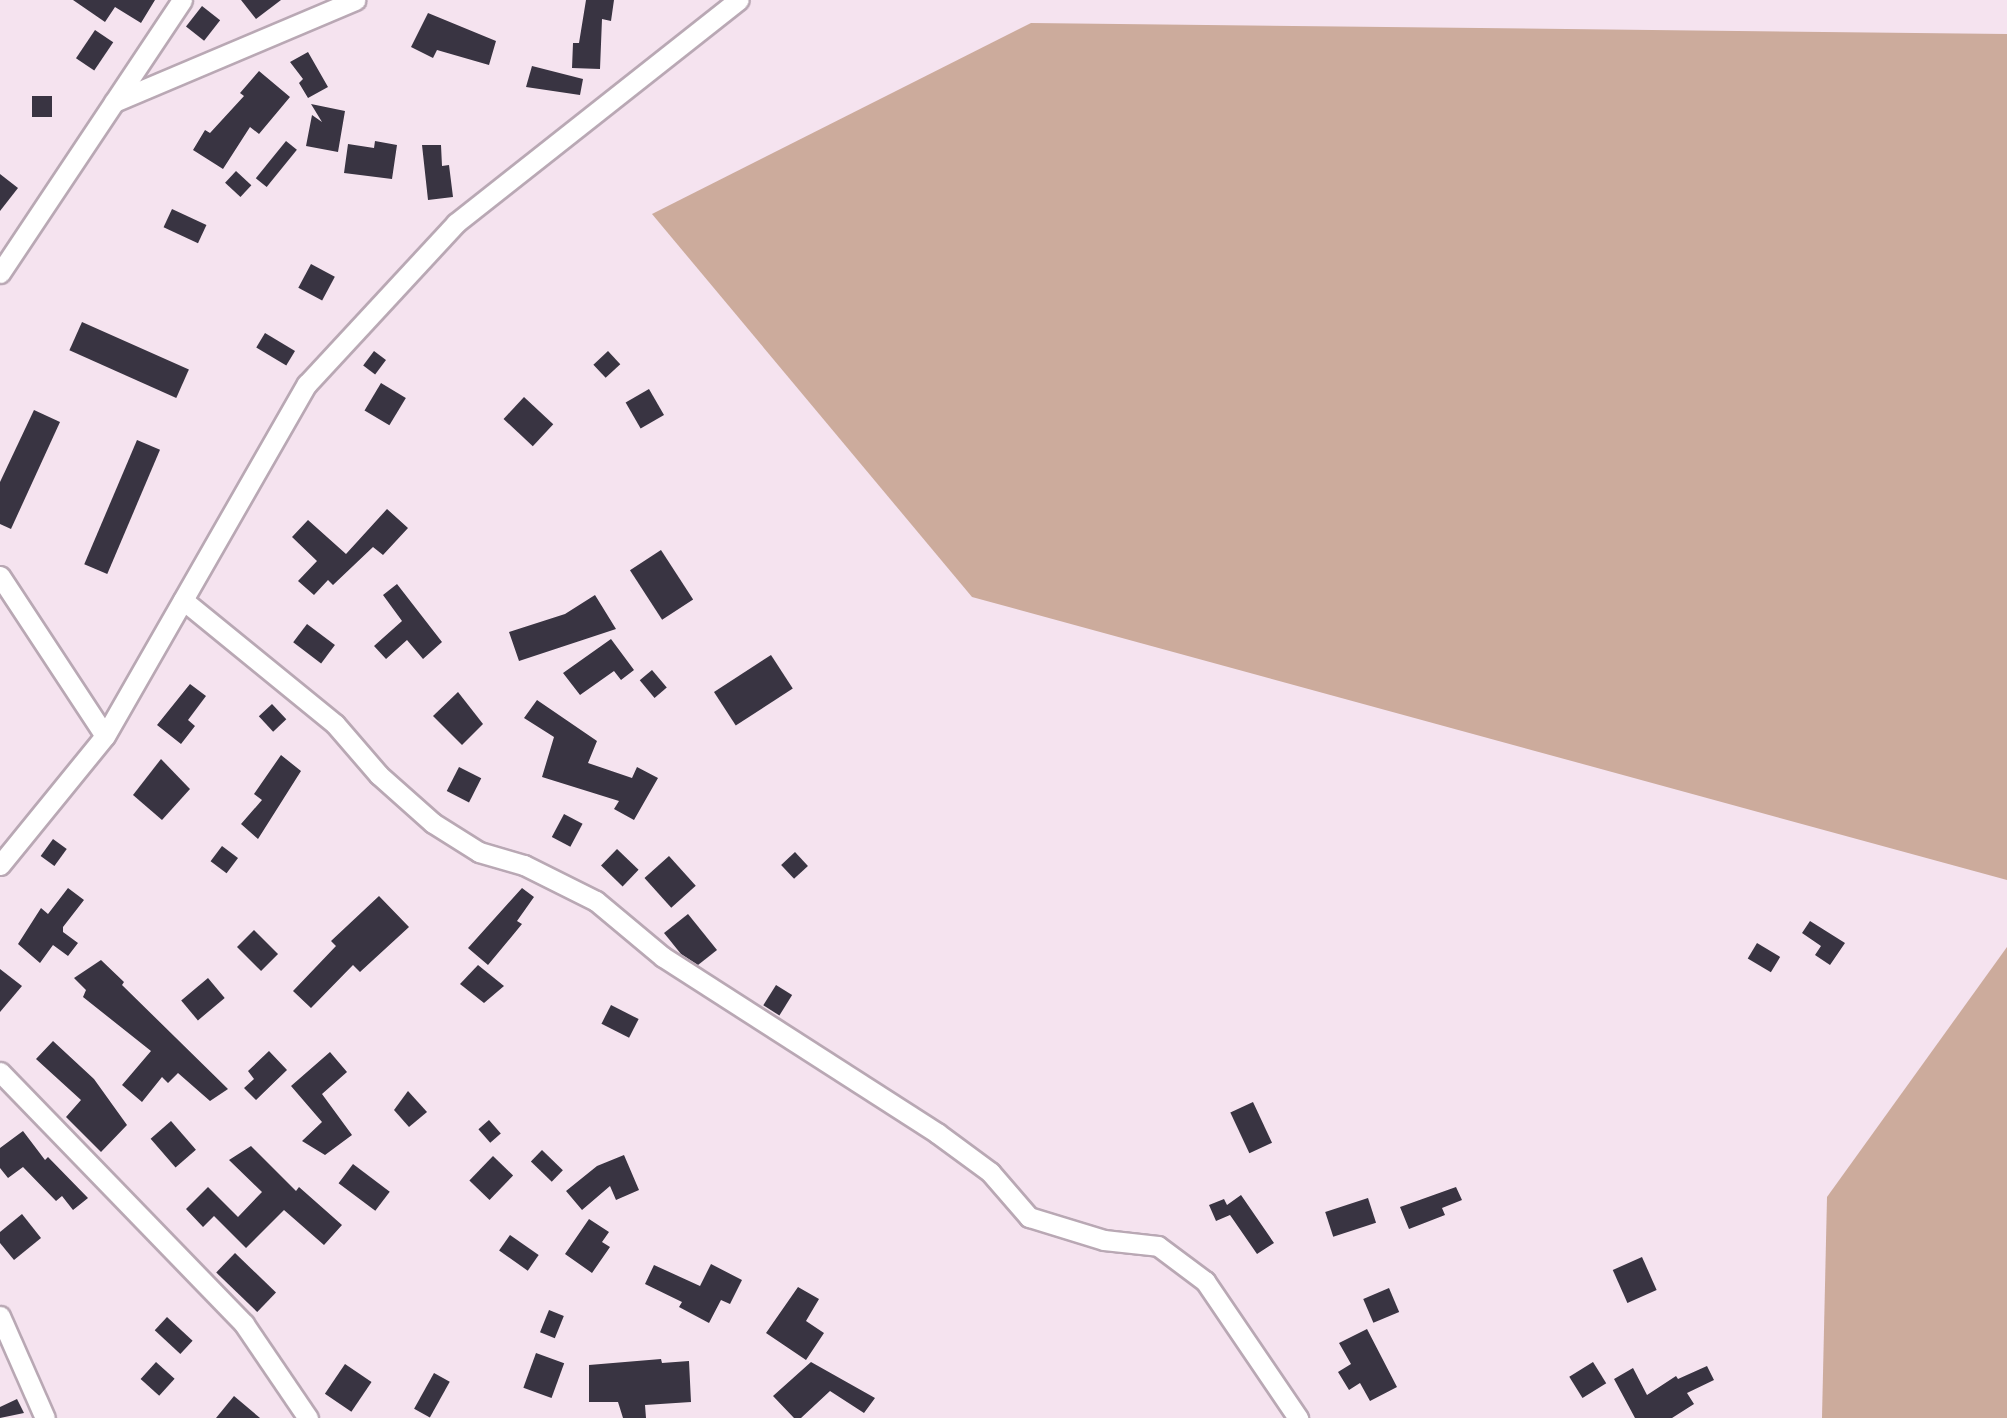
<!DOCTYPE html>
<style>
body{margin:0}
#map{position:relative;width:2007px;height:1418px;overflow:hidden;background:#f5e3ef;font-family:Cabin,sans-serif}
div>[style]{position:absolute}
.forest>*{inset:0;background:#ccab9c}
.building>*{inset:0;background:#393442;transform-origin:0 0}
.roads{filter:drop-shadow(2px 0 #b9a8b4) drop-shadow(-2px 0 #b9a8b4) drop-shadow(0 2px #b9a8b4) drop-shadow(0 -2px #b9a8b4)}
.minor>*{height:19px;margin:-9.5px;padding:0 9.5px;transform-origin:9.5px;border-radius:9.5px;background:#fff}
span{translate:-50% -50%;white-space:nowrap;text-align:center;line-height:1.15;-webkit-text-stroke:7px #fff;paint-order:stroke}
</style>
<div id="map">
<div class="forest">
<div style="clip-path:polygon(1031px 23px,2007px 34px,2007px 880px,972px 597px,652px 214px)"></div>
<div style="clip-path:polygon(2007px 947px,2007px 1418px,1822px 1418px,1827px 1197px)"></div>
</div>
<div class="building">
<div style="clip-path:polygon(73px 0,155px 0,141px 23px,115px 7px,105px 22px)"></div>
<div style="clip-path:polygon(241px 0,281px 0,256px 19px)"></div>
<div style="clip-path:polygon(586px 0,614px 0,611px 21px,602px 19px,600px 69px,572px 68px,573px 43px,579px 43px)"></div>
<div style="left:202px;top:6px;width:23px;height:26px;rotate:38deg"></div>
<div style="clip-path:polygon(428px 13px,496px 41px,489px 65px,437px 50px,433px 58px,411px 47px)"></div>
<div style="left:95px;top:30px;width:22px;height:34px;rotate:34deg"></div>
<div style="clip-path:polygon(308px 52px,328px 87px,308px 98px,299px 83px,303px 79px,290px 62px)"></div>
<div style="clip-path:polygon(532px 66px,583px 79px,580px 95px,526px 87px)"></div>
<div style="clip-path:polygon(259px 71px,290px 97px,259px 134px,250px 127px,223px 169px,193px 150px,205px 130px,210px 133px,244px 96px,240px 93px)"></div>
<div style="left:32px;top:96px;width:20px;height:21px"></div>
<div style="clip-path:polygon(311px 104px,345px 111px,338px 152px,306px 146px,312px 115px,322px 122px)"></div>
<div style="left:286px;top:141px;width:14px;height:48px;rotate:39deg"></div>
<div style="clip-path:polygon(375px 141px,397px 145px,392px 179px,344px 173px,348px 144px,374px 148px)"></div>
<div style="clip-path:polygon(422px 145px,441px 145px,442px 166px,449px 165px,453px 197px,428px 200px)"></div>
<div style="left:236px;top:171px;width:21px;height:16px;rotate:43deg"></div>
<div style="clip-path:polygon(0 174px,18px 188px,0 211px)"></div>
<div style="left:172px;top:209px;width:38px;height:20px;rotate:25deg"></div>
<div style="left:311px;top:264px;width:27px;height:27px;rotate:28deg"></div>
<div style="left:82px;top:322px;width:117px;height:31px;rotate:24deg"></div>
<div style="left:265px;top:333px;width:35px;height:17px;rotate:31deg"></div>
<div style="left:374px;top:351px;width:15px;height:18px;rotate:37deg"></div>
<div style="left:608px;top:351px;width:18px;height:20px;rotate:47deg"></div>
<div style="left:381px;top:383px;width:29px;height:32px;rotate:31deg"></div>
<div style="left:649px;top:389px;width:30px;height:27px;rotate:60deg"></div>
<div style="left:524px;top:397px;width:40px;height:30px;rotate:43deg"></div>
<div style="clip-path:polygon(34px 410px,60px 422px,11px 529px,0 524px,0 482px)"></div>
<div style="left:137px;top:440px;width:25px;height:135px;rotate:23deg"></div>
<div style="clip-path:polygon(387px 509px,408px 528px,383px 555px,373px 547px,333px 585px,328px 580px,314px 595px,298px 581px,317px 561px,292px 537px,308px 520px,346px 554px)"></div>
<div style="left:661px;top:550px;width:59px;height:37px;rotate:57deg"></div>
<div style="clip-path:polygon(397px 584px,442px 642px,423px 659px,407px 640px,386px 659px,374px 646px,402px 621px,383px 595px)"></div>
<div style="clip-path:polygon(595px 595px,616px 629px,519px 661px,509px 632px,565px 614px)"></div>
<div style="left:307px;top:624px;width:35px;height:23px;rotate:37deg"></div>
<div style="clip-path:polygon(611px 639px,634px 670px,621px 680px,614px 671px,580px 695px,563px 673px)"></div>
<div style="left:771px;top:655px;width:40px;height:68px;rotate:57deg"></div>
<div style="left:652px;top:670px;width:23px;height:16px;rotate:50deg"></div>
<div style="clip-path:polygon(190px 684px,206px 696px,188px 720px,195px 726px,181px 744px,157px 725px)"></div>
<div style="clip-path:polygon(458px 692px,483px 724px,462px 745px,433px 716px)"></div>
<div style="clip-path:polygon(537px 700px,597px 741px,588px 763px,632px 778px,637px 767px,658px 778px,634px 820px,614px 809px,619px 801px,542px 777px,554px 737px,524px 718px)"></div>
<div style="left:272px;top:704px;width:21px;height:18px;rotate:47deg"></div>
<div style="clip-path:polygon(281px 755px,301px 771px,258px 839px,241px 824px,262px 800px,254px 794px)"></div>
<div style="clip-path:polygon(161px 759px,190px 789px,162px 820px,133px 795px)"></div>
<div style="left:459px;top:767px;width:25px;height:27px;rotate:27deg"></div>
<div style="left:564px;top:814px;width:21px;height:26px;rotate:28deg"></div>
<div style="left:53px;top:839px;width:17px;height:21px;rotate:36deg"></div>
<div style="left:222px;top:846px;width:20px;height:19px;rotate:37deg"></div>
<div style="left:617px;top:849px;width:30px;height:23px;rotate:44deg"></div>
<div style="left:795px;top:852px;width:19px;height:19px;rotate:47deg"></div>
<div style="left:669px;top:856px;width:40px;height:33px;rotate:48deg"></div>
<div style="clip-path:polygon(68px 888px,84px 900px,63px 927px,63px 932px,78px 943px,68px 956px,53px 945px,40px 963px,18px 944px,41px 908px,48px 914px)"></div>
<div style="clip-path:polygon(522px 888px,534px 897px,517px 921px,522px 924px,488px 965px,468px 948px)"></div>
<div style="clip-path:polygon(379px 896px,409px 927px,360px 972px,353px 965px,311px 1008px,293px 991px,336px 946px,331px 941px)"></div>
<div style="clip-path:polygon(688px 914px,717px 950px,698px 965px,681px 954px,664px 933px)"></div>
<div style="clip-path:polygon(1810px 921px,1845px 943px,1830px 965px,1815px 955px,1821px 946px,1802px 933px)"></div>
<div style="left:254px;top:930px;width:34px;height:24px;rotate:45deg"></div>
<div style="left:1757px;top:943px;width:27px;height:18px;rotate:31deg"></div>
<div style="clip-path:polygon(101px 960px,124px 982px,122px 985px,228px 1089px,210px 1101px,178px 1073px,168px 1083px,162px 1077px,142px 1102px,122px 1085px,151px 1051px,83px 997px,86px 990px,74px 978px)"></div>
<div style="clip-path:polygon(478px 965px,504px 986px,484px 1003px,460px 984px)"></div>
<div style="clip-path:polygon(0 969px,22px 986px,0 1012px)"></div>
<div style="left:208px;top:978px;width:26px;height:35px;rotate:50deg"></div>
<div style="left:776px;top:985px;width:19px;height:24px;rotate:32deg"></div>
<div style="left:611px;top:1005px;width:31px;height:21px;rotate:27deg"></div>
<div style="clip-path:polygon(53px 1041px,94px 1079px,127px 1125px,101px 1152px,66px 1117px,81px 1100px,36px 1059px)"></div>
<div style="clip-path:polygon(269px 1051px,287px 1070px,256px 1100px,244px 1088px,254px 1079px,248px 1071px)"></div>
<div style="clip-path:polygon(330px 1052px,347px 1072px,322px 1094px,352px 1135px,325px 1155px,302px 1141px,322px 1122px,291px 1086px)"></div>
<div style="clip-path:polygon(408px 1091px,427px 1112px,409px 1127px,394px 1110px)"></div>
<div style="left:1253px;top:1102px;width:45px;height:25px;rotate:65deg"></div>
<div style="left:489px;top:1120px;width:18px;height:14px;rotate:49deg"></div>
<div style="left:171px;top:1121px;width:38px;height:27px;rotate:49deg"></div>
<div style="clip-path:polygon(23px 1131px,45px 1160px,48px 1157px,88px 1198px,73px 1210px,62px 1196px,56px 1201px,23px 1167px,8px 1178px,0 1168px,0 1148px)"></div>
<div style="clip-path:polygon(251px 1146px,296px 1191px,299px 1187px,342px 1225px,324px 1245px,284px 1210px,246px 1248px,214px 1216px,203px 1227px,186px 1209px,208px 1187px,238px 1217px,262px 1192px,229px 1160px)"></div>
<div style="left:542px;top:1150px;width:29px;height:16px;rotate:44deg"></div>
<div style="clip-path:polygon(624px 1155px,639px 1190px,616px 1200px,610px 1186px,582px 1210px,566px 1191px,597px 1166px)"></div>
<div style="left:493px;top:1156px;width:28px;height:34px;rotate:44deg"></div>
<div style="left:353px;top:1164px;width:46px;height:24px;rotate:37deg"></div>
<div style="clip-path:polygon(1456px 1187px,1462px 1200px,1442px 1208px,1445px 1215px,1409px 1229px,1400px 1207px)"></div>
<div style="clip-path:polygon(1241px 1195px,1274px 1243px,1257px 1254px,1230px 1215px,1216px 1221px,1209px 1205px,1224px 1199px,1227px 1205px)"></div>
<div style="left:1368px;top:1198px;width:26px;height:45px;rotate:72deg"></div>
<div style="clip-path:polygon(22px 1214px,41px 1238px,14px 1260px,0 1243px,0 1232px)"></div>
<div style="clip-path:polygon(589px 1219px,609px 1232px,602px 1242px,610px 1247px,592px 1273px,565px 1254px)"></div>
<div style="left:510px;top:1235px;width:35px;height:19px;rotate:35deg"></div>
<div style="left:235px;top:1253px;width:57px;height:27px;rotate:44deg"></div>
<div style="left:1642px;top:1257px;width:36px;height:32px;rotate:66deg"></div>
<div style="clip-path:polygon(711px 1264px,742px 1280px,730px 1304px,721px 1300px,709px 1323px,679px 1307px,682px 1302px,645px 1284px,654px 1265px,700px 1286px)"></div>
<div style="clip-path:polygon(798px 1287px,819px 1299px,806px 1321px,824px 1333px,806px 1360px,766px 1333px)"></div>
<div style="left:1389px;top:1288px;width:26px;height:28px;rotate:67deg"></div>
<div style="left:549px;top:1310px;width:16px;height:24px;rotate:22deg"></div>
<div style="left:167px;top:1317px;width:35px;height:18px;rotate:43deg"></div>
<div style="clip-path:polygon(1367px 1329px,1397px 1387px,1370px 1401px,1360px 1383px,1349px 1390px,1338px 1372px,1351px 1364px,1339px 1343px)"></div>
<div style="left:536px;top:1353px;width:30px;height:37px;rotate:20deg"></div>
<div style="clip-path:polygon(661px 1359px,662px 1363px,689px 1361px,691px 1402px,645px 1405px,646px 1418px,623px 1418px,618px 1402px,589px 1402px,589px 1365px)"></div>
<div style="left:156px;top:1362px;width:25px;height:23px;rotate:42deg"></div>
<div style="clip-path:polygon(811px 1362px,875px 1398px,864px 1413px,830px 1391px,801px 1418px,794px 1418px,773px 1396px)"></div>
<div style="left:1593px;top:1362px;width:25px;height:28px;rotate:58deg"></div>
<div style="left:345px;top:1364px;width:32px;height:36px;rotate:34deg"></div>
<div style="clip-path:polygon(1707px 1366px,1714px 1380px,1687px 1393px,1694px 1404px,1672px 1418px,1635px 1418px,1614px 1379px,1633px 1368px,1647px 1395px,1676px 1376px,1678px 1379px)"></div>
<div style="left:434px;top:1373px;width:18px;height:41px;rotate:29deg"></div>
<div style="clip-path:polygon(234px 1396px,260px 1418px,216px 1418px)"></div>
<div style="clip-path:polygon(17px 1399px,24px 1413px,0 1418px,0 1407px)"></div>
</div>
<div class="roads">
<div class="minor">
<div style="left:114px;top:102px;width:262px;rotate:-22.9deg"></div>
<div style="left:0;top:273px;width:328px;rotate:-56.3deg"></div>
<div style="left:0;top:576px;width:191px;rotate:56.7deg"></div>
<div style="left:183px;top:600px;width:196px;rotate:39.2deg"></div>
<div style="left:335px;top:724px;width:67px;rotate:49.2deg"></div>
<div style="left:379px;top:775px;width:72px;rotate:41.6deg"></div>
<div style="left:433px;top:823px;width:54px;rotate:32.2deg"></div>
<div style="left:479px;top:852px;width:47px;rotate:16.1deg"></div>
<div style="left:524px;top:865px;width:80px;rotate:26.6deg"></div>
<div style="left:596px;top:901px;width:87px;rotate:39.9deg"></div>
<div style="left:663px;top:957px;width:326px;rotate:32.7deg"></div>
<div style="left:937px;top:1133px;width:66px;rotate:36.3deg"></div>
<div style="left:990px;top:1172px;width:60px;rotate:49.1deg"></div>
<div style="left:1029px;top:1217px;width:78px;rotate:17deg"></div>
<div style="left:1104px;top:1240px;width:54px;rotate:6.3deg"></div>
<div style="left:1158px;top:1246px;width:59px;rotate:36.7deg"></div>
<div style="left:1205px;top:1281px;width:166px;rotate:55.8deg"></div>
<div style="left:0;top:865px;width:166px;rotate:-50.9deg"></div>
<div style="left:105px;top:736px;width:406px;rotate:-60.2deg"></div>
<div style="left:307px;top:384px;width:219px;rotate:-47.2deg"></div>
<div style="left:456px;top:223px;width:360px;rotate:-38.3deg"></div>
<div style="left:0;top:1072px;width:351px;rotate:45.9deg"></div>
<div style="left:244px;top:1324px;width:114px;rotate:55.8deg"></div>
<div style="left:0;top:1316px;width:111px;rotate:66.2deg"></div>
</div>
</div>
</div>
